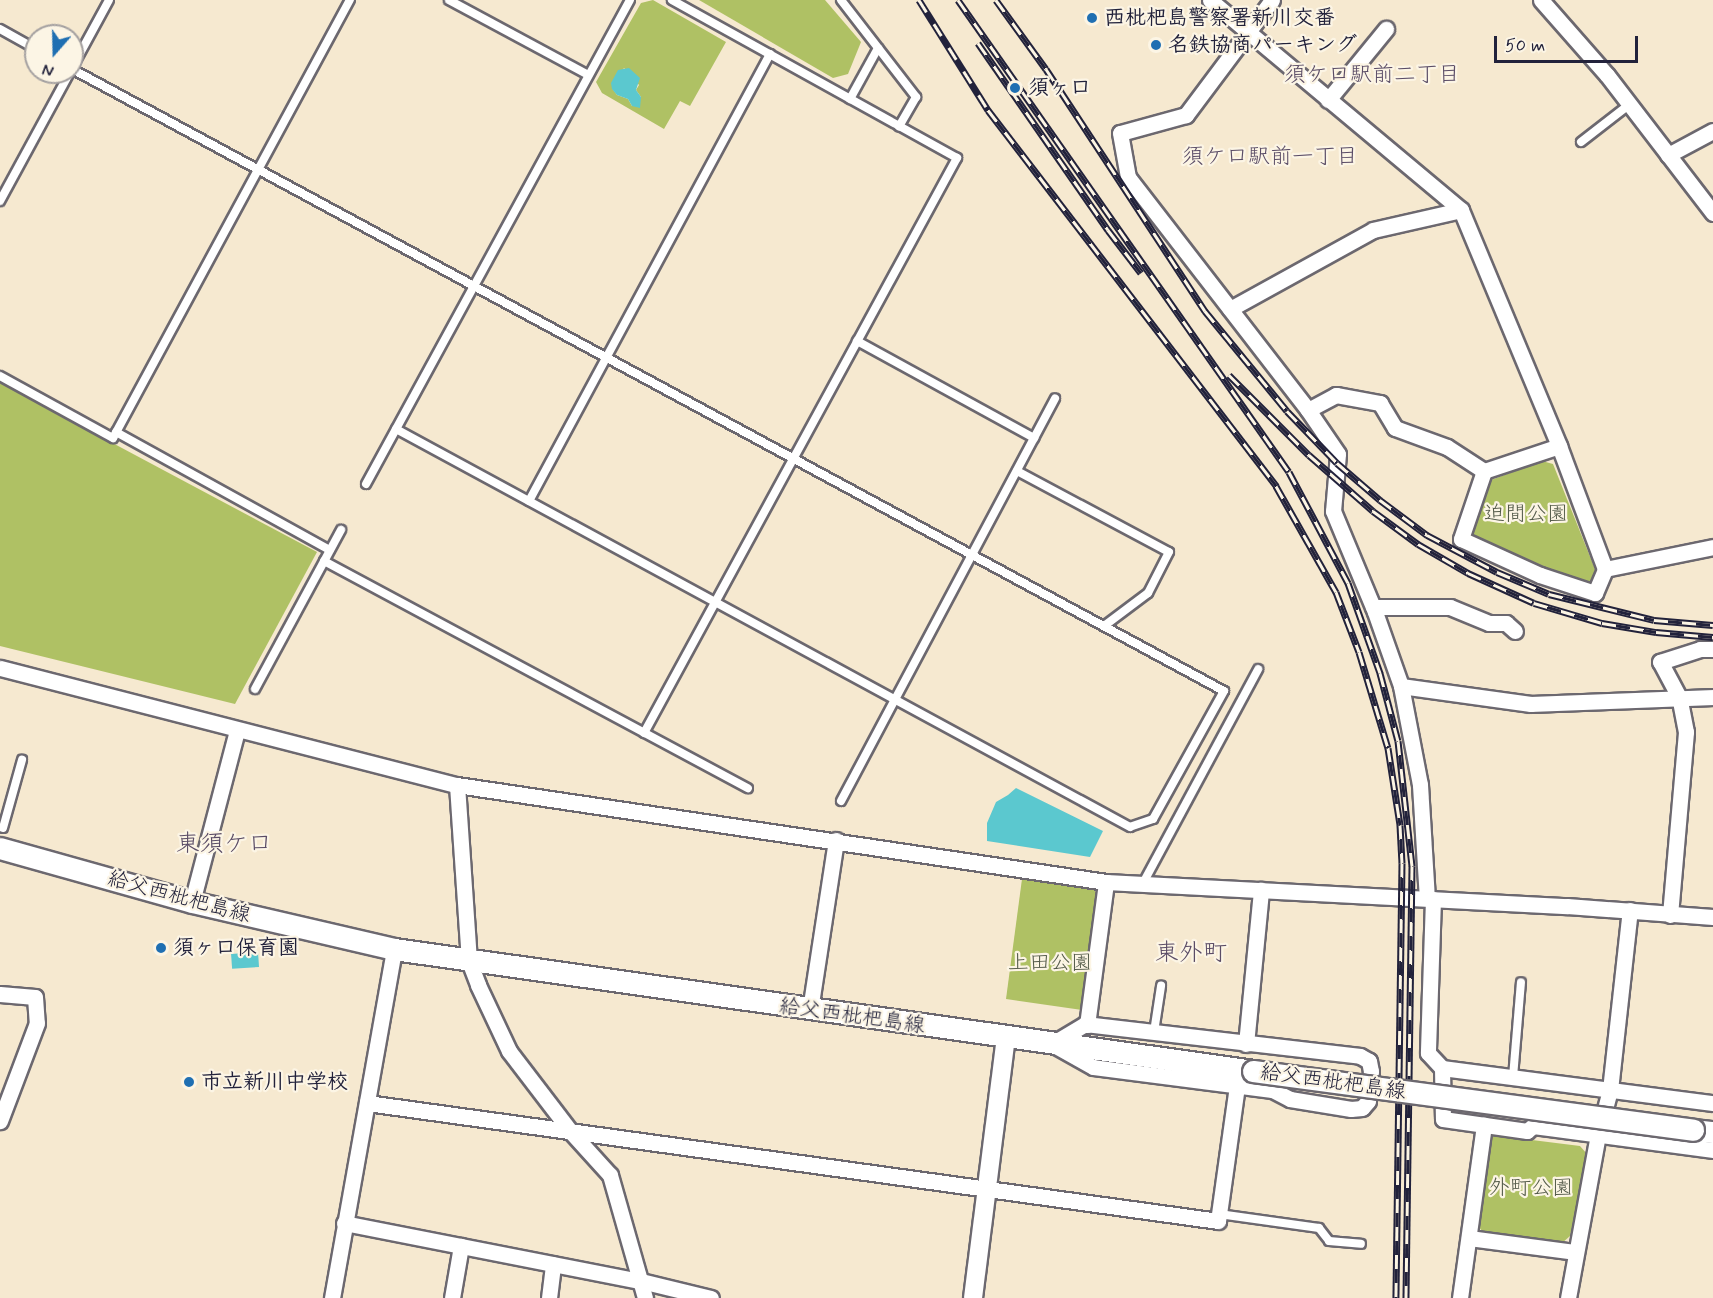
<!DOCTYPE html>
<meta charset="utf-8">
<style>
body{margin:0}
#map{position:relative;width:1713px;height:1298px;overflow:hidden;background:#f6e9d0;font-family:Mynerve,"Klee One",sans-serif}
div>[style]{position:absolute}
.green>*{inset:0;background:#afc164}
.water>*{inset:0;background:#5bc8cf;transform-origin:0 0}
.roads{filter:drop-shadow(2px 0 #6c686f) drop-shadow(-2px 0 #6c686f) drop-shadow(0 2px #6c686f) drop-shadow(0 -2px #6c686f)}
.service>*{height:8px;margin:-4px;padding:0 4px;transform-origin:4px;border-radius:4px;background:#fff}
.minor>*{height:15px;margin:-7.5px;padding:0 7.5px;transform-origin:7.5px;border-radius:7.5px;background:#fff}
.tertiary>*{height:18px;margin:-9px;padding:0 9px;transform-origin:9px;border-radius:9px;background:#fff}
.secondary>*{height:21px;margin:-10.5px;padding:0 10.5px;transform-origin:10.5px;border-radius:10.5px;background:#fff}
.rail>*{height:7px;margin-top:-3.5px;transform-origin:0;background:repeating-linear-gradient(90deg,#fcf5e5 0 14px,#22223b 0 28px);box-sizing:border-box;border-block:2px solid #22223b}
.bridges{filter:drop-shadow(2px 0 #6c686f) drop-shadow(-2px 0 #6c686f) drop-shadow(0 2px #6c686f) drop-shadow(0 -2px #6c686f)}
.secondary-bridge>*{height:21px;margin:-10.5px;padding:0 10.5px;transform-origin:10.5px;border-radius:10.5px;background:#fff}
.dots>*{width:16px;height:16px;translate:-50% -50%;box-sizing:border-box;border:3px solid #fcf5e5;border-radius:50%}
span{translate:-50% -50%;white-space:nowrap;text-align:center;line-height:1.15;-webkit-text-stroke:4.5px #fcf5e5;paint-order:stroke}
.poi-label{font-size:21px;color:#22223b;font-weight:700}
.left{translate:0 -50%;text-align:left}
.park-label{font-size:21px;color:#535a49}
.street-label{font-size:21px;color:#22223b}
.neighbourhood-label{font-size:22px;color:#5a4c66}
.quarter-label{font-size:24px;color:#5a4c66}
.north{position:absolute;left:24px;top:24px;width:60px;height:60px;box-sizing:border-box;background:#fcf5e5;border:2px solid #a5a1a1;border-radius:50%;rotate:200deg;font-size:16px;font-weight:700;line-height:24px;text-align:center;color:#22223b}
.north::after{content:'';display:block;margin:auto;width:21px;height:27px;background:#1f6fb2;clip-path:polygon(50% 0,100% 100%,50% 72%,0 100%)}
.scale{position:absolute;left:1494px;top:36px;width:144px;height:27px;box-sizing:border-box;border:3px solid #22223b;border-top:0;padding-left:8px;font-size:18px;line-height:21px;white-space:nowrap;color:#22223b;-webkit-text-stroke:4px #fcf5e5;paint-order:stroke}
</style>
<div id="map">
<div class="green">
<div style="clip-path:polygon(evenodd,653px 0,726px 42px,690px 106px,680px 101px,664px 129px,602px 93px,596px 82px,641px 3px,653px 0,624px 68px,639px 85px,636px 90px,641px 97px,632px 106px,628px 99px,617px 95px,612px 88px,624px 68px)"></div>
<div style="clip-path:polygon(699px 0,825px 0,861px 42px,848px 74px,833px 78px)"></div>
<div style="clip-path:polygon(0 383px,317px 552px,235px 704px,0 646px)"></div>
<div style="clip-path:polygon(1542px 461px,1553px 464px,1595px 569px,1594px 582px,1585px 584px,1545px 572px,1473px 539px,1470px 531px,1491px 480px)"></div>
<div style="clip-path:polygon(1022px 879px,1092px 888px,1098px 894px,1082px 1010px,1006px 999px)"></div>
<div style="clip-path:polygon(1493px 1135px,1580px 1146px,1587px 1154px,1570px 1236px,1561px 1244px,1483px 1232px,1478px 1226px,1488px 1141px)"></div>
</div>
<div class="water">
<div style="clip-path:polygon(629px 68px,640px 78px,636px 90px,641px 97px,640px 108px,632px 106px,628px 99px,617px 95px,612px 89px,611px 83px,618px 70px)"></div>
<div style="clip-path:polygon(1016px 788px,1103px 831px,1090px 857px,987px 841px,987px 823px,996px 802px,1008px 795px)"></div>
<div style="left:258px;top:952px;width:15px;height:27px;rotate:86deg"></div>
</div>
<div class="roads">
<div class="service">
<div style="left:449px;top:0;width:158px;rotate:28.3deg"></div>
<div style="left:841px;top:0;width:123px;rotate:52.3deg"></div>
<div style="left:916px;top:97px;width:34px;rotate:120deg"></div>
<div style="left:0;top:29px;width:41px;rotate:29.1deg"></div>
<div style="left:72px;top:68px;width:77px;rotate:-61.4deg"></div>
<div style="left:72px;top:69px;width:1309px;rotate:28.37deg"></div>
<div style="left:1224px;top:691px;width:146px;rotate:119deg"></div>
<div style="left:1153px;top:819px;width:24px;rotate:161deg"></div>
<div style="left:1130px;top:827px;width:835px;rotate:-151.53deg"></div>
<div style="left:850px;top:99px;width:58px;rotate:-61.2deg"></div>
<div style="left:1581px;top:142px;width:62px;rotate:-37.8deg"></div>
<div style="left:0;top:201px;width:147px;rotate:-61.5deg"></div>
<div style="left:857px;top:341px;width:202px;rotate:28.7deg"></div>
<div style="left:0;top:376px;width:129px;rotate:28.8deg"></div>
<div style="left:113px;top:438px;width:498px;rotate:-61.6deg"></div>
<div style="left:116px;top:432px;width:244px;rotate:28.9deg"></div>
<div style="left:1017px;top:471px;width:172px;rotate:28.1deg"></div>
<div style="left:1169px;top:552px;width:46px;rotate:117.1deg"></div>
<div style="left:1148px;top:593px;width:55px;rotate:143.1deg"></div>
<div style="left:366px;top:484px;width:551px;rotate:-61.39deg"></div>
<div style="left:529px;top:501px;width:508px;rotate:-61.67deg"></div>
<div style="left:324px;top:561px;width:481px;rotate:28.2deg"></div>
<div style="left:255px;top:689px;width:181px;rotate:-61.6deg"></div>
<div style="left:644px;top:733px;width:655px;rotate:-61.44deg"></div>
<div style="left:957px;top:158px;width:326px;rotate:-151deg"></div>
<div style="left:841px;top:801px;width:456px;rotate:-62deg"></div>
<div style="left:3px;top:828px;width:71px;rotate:-74.4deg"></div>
<div style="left:1143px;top:883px;width:243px;rotate:-61.7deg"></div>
<div style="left:1154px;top:1032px;width:47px;rotate:-81.3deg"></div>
<div style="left:1513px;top:1077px;width:95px;rotate:-85.2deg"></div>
<div style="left:1219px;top:1214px;width:101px;rotate:8deg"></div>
<div style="left:1319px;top:1228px;width:16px;rotate:52deg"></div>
<div style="left:1329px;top:1241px;width:32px;rotate:5deg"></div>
</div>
<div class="minor">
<div style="left:1210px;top:0;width:327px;rotate:39.9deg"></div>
<div style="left:1461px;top:210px;width:256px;rotate:67.4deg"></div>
<div style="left:1559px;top:446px;width:131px;rotate:69.5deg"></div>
<div style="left:1605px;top:569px;width:110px;rotate:-11.5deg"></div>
<div style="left:1272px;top:0;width:144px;rotate:126.8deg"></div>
<div style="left:1186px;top:115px;width:68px;rotate:164.7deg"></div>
<div style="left:1120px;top:133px;width:45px;rotate:79.7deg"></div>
<div style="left:1128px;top:177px;width:294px;rotate:52.3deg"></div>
<div style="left:1308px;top:410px;width:32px;rotate:-28deg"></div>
<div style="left:1336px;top:395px;width:45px;rotate:10.3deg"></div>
<div style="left:1380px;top:403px;width:29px;rotate:59deg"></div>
<div style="left:1395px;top:428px;width:55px;rotate:20.1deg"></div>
<div style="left:1447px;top:447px;width:44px;rotate:33deg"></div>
<div style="left:1484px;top:471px;width:79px;rotate:-18.4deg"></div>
<div style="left:1541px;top:0;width:100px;rotate:48.7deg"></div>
<div style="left:1607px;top:75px;width:174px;rotate:52.5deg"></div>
<div style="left:1328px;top:100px;width:92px;rotate:-50.8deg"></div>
<div style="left:1668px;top:155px;width:51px;rotate:-28.1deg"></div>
<div style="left:1230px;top:309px;width:163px;rotate:-28.9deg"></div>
<div style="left:1373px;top:230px;width:90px;rotate:-12.8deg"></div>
<div style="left:1308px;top:410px;width:53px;rotate:55.7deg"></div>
<div style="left:1338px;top:454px;width:57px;rotate:95deg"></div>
<div style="left:1333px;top:511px;width:109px;rotate:67.4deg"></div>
<div style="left:1375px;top:612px;width:78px;rotate:70.6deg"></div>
<div style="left:1401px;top:686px;width:101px;rotate:79.1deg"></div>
<div style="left:1420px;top:785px;width:113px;rotate:86.5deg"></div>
<div style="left:1484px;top:471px;width:72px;rotate:108.7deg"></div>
<div style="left:1461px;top:539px;width:87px;rotate:24.5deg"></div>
<div style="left:1540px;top:575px;width:58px;rotate:18.1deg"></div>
<div style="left:1595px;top:593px;width:26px;rotate:-67deg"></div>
<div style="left:1373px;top:607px;width:77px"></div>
<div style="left:1450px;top:607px;width:42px;rotate:22.3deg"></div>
<div style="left:1489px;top:623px;width:17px"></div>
<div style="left:1506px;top:623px;width:12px;rotate:42deg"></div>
<div style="left:0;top:668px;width:472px;rotate:14.4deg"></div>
<div style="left:457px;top:785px;width:656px;rotate:8.5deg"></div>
<div style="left:1106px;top:882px;width:462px;rotate:3deg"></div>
<div style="left:1567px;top:906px;width:146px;rotate:4.3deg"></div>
<div style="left:1401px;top:686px;width:131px;rotate:7.9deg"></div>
<div style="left:1531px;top:704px;width:182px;rotate:-2.2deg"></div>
<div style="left:457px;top:785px;width:176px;rotate:86.1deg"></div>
<div style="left:469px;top:961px;width:26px;rotate:69deg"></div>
<div style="left:478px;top:985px;width:73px;rotate:64.8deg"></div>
<div style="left:509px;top:1051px;width:102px;rotate:52.6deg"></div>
<div style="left:571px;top:1132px;width:58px;rotate:47.8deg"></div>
<div style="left:610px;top:1175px;width:128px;rotate:74.1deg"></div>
<div style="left:1433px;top:899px;width:154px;rotate:91.9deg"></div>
<div style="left:1428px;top:1053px;width:21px;rotate:47deg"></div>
<div style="left:1442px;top:1068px;width:273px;rotate:7.4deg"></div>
<div style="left:192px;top:902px;width:178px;rotate:-75.3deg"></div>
<div style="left:1670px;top:915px;width:184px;rotate:-85deg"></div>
<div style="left:1686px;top:732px;width:36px;rotate:-101deg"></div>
<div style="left:1679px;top:697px;width:40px;rotate:-118deg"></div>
<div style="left:1660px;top:662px;width:42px;rotate:-18deg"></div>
<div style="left:1700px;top:649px;width:13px"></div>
<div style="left:0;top:994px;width:35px;rotate:5deg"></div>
<div style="left:35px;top:997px;width:26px;rotate:86deg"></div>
<div style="left:37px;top:1023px;width:105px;rotate:110.7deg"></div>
<div style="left:810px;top:1010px;width:172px;rotate:-81.3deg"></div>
<div style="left:1085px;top:1024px;width:277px;rotate:6.6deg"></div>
<div style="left:1360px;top:1056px;width:10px;rotate:29deg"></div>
<div style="left:1369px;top:1061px;width:10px;rotate:79deg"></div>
<div style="left:1371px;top:1071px;width:30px;rotate:96deg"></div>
<div style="left:1368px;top:1101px;width:9px;rotate:131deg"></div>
<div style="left:1362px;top:1108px;width:11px;rotate:175deg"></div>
<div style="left:1351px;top:1109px;width:62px;rotate:-170.7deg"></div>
<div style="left:1290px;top:1099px;width:20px;rotate:-153deg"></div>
<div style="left:1272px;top:1090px;width:180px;rotate:-172.7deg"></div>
<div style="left:1093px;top:1067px;width:47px;rotate:-150.7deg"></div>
<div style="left:1052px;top:1044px;width:39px;rotate:-31deg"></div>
<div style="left:1087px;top:1025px;width:144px;rotate:-82.4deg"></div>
<div style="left:1246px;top:1044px;width:155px;rotate:-84.4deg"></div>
<div style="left:1442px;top:1068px;width:51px;rotate:88.9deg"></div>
<div style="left:1443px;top:1119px;width:85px;rotate:8.1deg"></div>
<div style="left:1527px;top:1131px;width:8px;rotate:-40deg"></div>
<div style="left:1533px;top:1126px;width:182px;rotate:7.6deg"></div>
<div style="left:367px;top:1103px;width:859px;rotate:7.89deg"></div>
<div style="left:1218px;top:1221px;width:136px;rotate:-82deg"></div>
<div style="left:344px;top:1223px;width:303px;rotate:11.1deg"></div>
<div style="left:641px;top:1281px;width:72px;rotate:13.7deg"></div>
<div style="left:1469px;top:1238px;width:108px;rotate:7.5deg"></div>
<div style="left:332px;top:1298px;width:354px;rotate:-79.9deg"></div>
<div style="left:452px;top:1298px;width:53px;rotate:-80.2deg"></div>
<div style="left:549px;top:1298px;width:34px;rotate:-83deg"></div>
<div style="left:1460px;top:1298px;width:175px;rotate:-82.1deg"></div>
<div style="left:1568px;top:1298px;width:166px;rotate:-79.6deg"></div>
<div style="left:1598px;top:1135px;width:47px;rotate:-75.1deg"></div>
<div style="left:1610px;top:1090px;width:181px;rotate:-83.7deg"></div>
</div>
<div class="tertiary">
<div style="left:973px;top:1298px;width:262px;rotate:-82.8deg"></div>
</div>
<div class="secondary">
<div style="left:0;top:848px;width:199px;rotate:15.7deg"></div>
<div style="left:192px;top:902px;width:207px;rotate:13.1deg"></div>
<div style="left:394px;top:949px;width:868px;rotate:8.08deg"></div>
<div style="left:1693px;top:1130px;width:20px;rotate:6deg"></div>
</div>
</div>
<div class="rail">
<div style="left:919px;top:0;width:130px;rotate:57.9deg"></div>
<div style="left:988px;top:110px;width:474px;rotate:52.5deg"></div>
<div style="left:1276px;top:486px;width:122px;rotate:60.5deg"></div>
<div style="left:1336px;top:592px;width:64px;rotate:69deg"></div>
<div style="left:1359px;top:652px;width:100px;rotate:73.2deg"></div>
<div style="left:1388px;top:748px;width:78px;rotate:81.1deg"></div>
<div style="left:1400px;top:825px;width:38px;rotate:87deg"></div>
<div style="left:1402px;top:863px;width:435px;rotate:90.8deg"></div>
<div style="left:958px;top:0;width:576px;rotate:54.96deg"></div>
<div style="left:1289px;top:472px;width:126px;rotate:62deg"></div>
<div style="left:1348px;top:583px;width:96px;rotate:70.4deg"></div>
<div style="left:1380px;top:673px;width:70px;rotate:75.2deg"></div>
<div style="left:1398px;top:741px;width:126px;rotate:83.6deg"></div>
<div style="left:1412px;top:866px;width:432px;rotate:90.8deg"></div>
<div style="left:996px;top:0;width:85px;rotate:54.1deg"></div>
<div style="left:1046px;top:69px;width:290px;rotate:56.7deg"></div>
<div style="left:1205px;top:311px;width:129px;rotate:50.6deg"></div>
<div style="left:1287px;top:411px;width:72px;rotate:46.1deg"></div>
<div style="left:1337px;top:463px;width:57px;rotate:40.7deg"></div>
<div style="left:1380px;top:500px;width:59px;rotate:36.7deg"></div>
<div style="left:1427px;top:535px;width:79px;rotate:27.9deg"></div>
<div style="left:1497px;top:572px;width:56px;rotate:22.9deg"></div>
<div style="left:1549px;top:594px;width:108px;rotate:13.9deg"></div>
<div style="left:1654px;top:620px;width:59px;rotate:4.8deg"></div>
<div style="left:978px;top:43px;width:228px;rotate:55.2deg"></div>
<div style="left:1108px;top:230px;width:54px;rotate:52.5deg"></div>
<div style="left:1229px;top:375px;width:113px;rotate:45deg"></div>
<div style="left:1309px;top:455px;width:85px;rotate:41.2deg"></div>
<div style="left:1373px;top:511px;width:56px;rotate:36.3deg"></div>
<div style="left:1418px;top:544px;width:58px;rotate:30.1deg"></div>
<div style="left:1468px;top:573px;width:72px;rotate:24.4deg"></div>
<div style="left:1534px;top:603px;width:71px;rotate:16.4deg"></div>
<div style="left:1602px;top:623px;width:55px;rotate:9.5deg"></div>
<div style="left:1656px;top:632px;width:57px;rotate:5deg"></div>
</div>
<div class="bridges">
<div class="secondary-bridge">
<div style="left:1253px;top:1071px;width:444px;rotate:7.6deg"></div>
</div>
</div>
<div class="dots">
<div style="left:1092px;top:18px;background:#1f6fb2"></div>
<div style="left:1156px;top:45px;background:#1f6fb2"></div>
<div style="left:1015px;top:88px;background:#1f6fb2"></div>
<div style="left:161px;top:948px;background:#1f6fb2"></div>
<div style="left:189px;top:1082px;background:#1f6fb2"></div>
</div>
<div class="poi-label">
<span class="left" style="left:1104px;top:18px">西枇杷島警察署新川交番</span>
<span class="left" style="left:1168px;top:45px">名鉄協商パーキング</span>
<span class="left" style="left:1028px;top:88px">須ヶ口</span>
<span class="left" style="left:173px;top:948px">須ヶ口保育園</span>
<span class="left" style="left:201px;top:1082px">市立新川中学校</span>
</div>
<div class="park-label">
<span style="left:1526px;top:514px">迫間公園</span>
<span style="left:1050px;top:963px">上田公園</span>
<span style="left:1531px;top:1188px">外町公園</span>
</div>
<div class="street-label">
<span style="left:179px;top:897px;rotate:15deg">給父西枇杷島線</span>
<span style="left:852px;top:1016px;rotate:8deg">給父西枇杷島線</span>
<span style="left:1333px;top:1082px;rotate:8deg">給父西枇杷島線</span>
</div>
<div class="neighbourhood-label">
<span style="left:1372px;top:76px">須ケ口駅前二丁目</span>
<span style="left:1270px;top:158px">須ケ口駅前一丁目</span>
</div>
<div class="quarter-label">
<span style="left:224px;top:845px">東須ケ口</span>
<span style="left:1191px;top:954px">東外町</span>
</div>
<div class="north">N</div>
<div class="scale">50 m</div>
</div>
